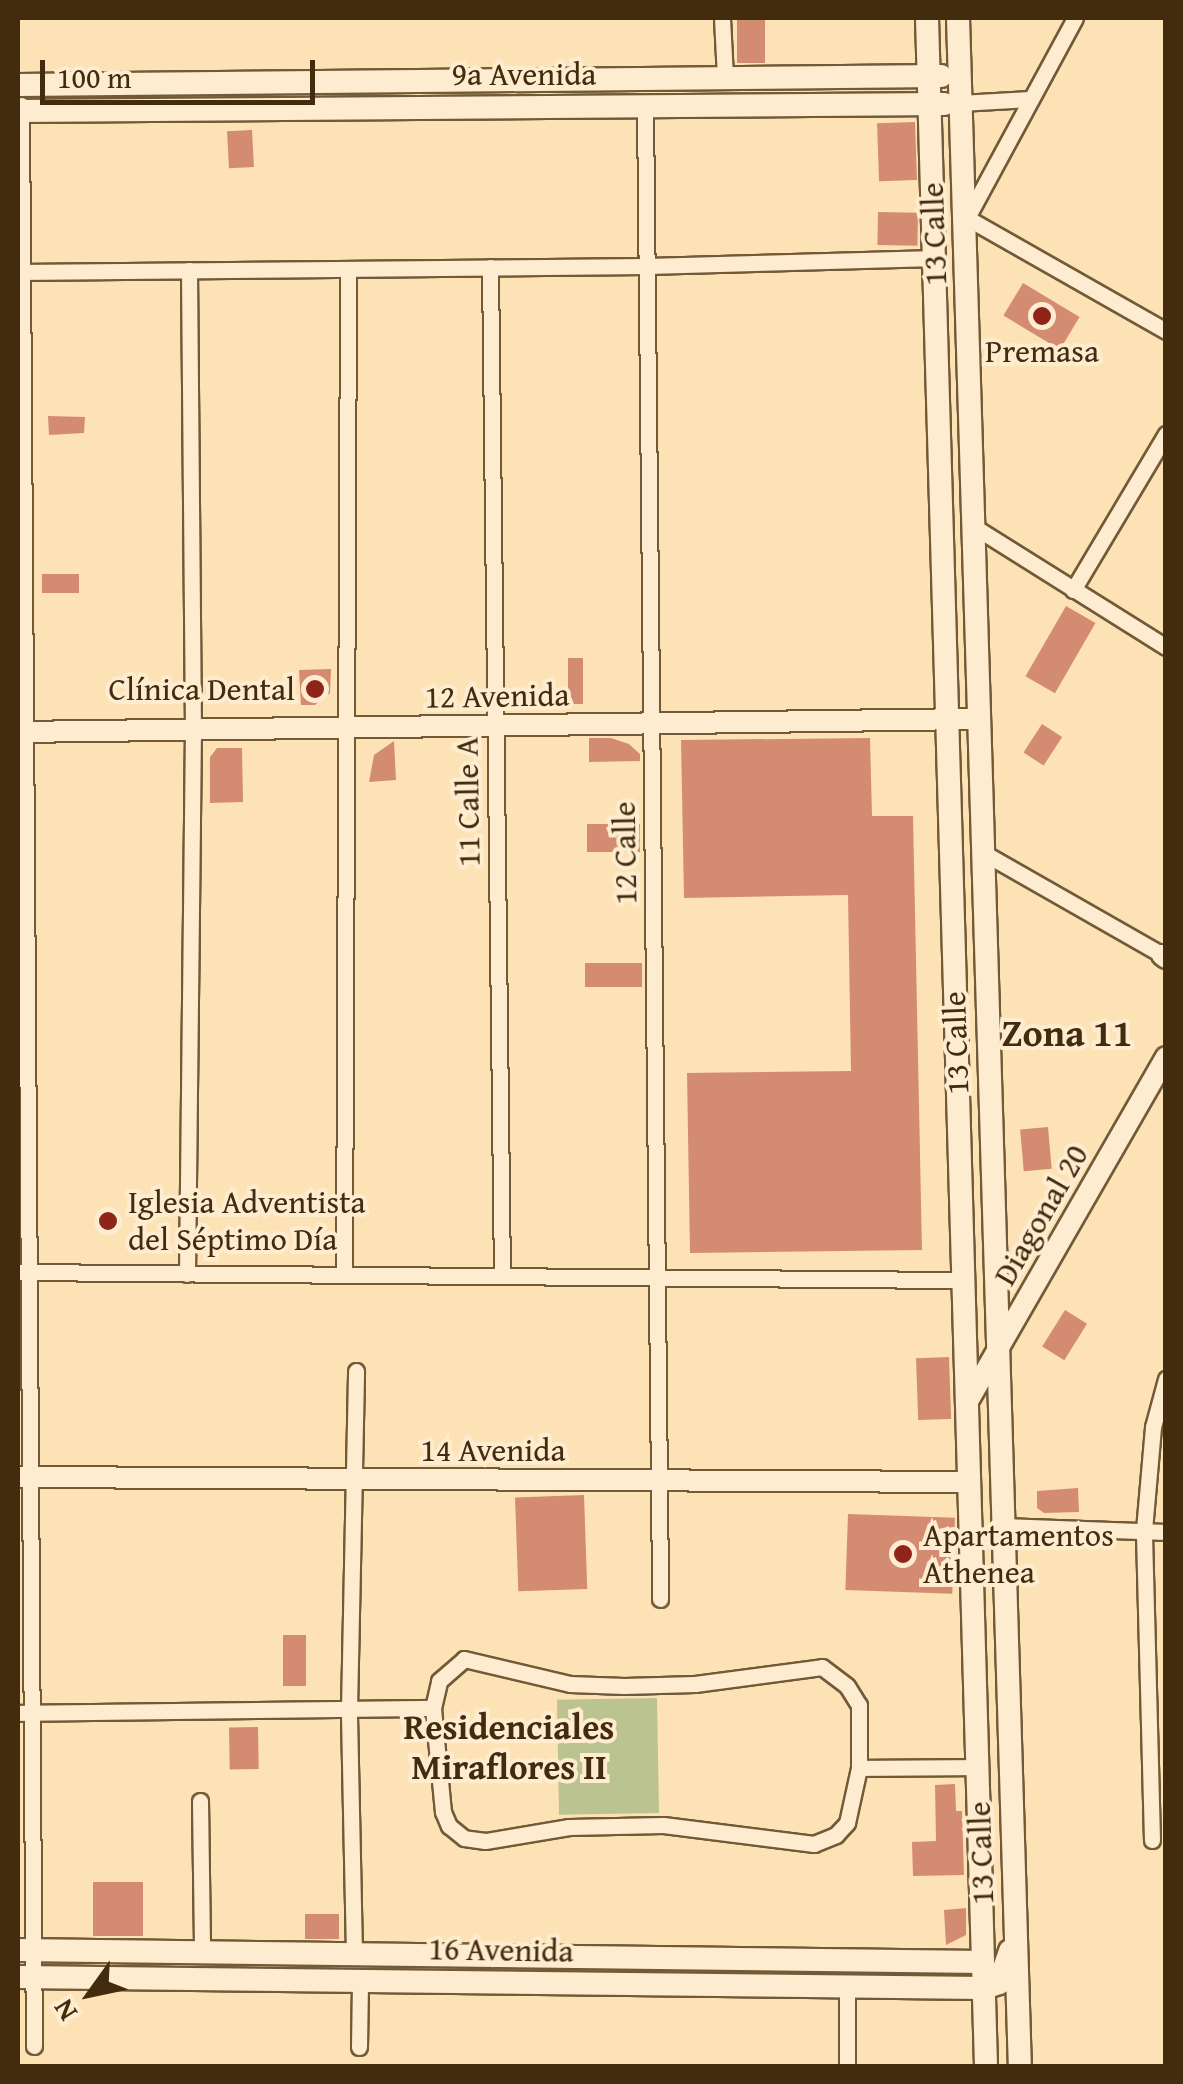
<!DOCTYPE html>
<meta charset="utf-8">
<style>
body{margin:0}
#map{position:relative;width:1183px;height:2084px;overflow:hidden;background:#fde2b6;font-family:"Gentium Book Plus",serif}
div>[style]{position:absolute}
.green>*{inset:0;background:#bbc491;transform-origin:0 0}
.building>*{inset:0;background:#d38c71;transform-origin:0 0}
.roads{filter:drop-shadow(2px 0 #725a37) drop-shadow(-2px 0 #725a37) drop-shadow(0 2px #725a37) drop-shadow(0 -2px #725a37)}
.minor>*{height:15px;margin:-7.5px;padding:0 7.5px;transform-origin:7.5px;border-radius:7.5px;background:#feecd0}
.tertiary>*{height:20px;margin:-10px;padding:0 10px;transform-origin:10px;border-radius:10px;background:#feecd0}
.secondary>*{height:22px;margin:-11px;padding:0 11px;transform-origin:11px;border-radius:11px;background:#feecd0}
.dots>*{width:28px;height:28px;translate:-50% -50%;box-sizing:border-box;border:5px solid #feecd0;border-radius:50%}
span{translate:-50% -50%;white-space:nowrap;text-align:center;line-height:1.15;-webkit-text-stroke:8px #feecd0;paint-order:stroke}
.street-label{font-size:32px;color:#432c0d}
.poi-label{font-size:32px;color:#432c0d}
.right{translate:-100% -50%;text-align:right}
.left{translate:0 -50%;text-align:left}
.neighbourhood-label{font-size:35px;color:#432c0d;font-weight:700}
.quarter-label{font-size:38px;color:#432c0d;font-weight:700}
.frame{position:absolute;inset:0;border:20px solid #432c0d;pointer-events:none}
.north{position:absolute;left:40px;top:1944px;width:100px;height:100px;-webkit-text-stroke:8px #feecd0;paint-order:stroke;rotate:237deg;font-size:28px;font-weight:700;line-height:40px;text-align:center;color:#432c0d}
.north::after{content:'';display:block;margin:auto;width:35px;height:45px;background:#432c0d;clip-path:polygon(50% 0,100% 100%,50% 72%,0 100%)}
.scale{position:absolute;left:40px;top:60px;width:275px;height:45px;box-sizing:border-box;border:5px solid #432c0d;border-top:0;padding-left:12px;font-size:30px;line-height:35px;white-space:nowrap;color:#432c0d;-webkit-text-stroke:8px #feecd0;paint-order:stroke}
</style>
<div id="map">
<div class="green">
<div style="left:657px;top:1698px;width:115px;height:100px;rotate:89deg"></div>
</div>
<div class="building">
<div style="left:737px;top:18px;width:28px;height:45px"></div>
<div style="left:915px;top:122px;width:58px;height:38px;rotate:88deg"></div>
<div style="left:252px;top:130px;width:37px;height:25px;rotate:87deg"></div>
<div style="left:878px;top:212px;width:40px;height:33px;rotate:1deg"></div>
<div style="left:1023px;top:283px;width:66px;height:38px;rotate:31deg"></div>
<div style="clip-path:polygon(48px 416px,85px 417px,84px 433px,49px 435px)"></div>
<div style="left:79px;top:574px;width:19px;height:37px;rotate:90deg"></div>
<div style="left:1066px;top:606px;width:34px;height:81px;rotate:30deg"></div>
<div style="left:568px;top:658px;width:15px;height:46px"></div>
<div style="clip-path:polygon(331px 669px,330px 693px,315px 705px,301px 705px,299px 670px)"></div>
<div style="left:1042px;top:724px;width:24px;height:34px;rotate:33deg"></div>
<div style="clip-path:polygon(589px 738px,611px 738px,629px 744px,640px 754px,640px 761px,589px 762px)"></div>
<div style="clip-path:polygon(870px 738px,872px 816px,913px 816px,922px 1250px,690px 1253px,687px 1073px,851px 1071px,848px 895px,684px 898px,681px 740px)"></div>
<div style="clip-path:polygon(394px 741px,396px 780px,369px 782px,374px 755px)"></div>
<div style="clip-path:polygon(217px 748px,242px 748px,243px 802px,210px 803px,210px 757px)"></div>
<div style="left:587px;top:824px;width:53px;height:28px"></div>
<div style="left:585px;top:963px;width:57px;height:24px"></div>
<div style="left:1048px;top:1127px;width:42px;height:28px;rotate:85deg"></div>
<div style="left:1065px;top:1310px;width:26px;height:43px;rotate:32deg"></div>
<div style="left:949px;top:1357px;width:62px;height:33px;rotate:88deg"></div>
<div style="clip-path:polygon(1078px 1488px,1079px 1512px,1044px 1513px,1037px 1508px,1037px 1491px)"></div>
<div style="left:584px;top:1495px;width:94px;height:69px;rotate:88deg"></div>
<div style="left:848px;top:1514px;width:107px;height:76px;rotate:2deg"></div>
<div style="left:283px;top:1635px;width:23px;height:51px"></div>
<div style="left:258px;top:1727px;width:42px;height:29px;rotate:89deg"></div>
<div style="clip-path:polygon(955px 1784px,956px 1811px,962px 1811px,964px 1875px,913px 1876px,912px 1842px,936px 1841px,935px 1785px)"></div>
<div style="left:93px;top:1882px;width:50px;height:54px"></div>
<div style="clip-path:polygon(966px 1908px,966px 1935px,946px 1945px,944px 1910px)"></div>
<div style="left:305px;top:1914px;width:34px;height:25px"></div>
</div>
<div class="roads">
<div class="minor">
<div style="left:722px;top:18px;width:60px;rotate:87.1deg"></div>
<div style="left:1075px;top:18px;width:227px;rotate:118.4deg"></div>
<div style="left:967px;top:218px;width:229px;rotate:29.6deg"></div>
<div style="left:960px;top:103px;width:70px;rotate:-3.3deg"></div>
<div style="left:21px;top:105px;width:1941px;rotate:89.62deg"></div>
<div style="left:645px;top:106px;width:1493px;rotate:89.42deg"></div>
<div style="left:490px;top:267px;width:1009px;rotate:89.32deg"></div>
<div style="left:18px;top:272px;width:629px;rotate:-0.55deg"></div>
<div style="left:647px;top:266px;width:288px;rotate:-1.6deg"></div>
<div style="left:973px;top:526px;width:228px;rotate:32.1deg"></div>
<div style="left:1073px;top:590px;width:182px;rotate:-59.2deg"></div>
<div style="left:982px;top:852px;width:212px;rotate:29.7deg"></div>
<div style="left:18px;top:1272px;width:944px;rotate:0.49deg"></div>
<div style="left:187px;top:1274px;width:544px;rotate:-89.37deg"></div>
<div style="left:193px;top:730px;width:460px;rotate:-90.5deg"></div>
<div style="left:344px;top:1275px;width:1006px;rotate:-89.77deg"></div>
<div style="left:1003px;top:1526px;width:163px;rotate:2.1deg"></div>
<div style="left:464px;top:1659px;width:109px;rotate:13.3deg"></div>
<div style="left:570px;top:1684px;width:54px;rotate:2.1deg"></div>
<div style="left:624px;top:1686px;width:71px;rotate:-1.6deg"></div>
<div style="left:695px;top:1684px;width:128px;rotate:-7.6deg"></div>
<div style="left:822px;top:1667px;width:31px;rotate:37deg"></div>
<div style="left:847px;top:1686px;width:22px;rotate:58deg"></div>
<div style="left:859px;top:1705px;width:63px;rotate:90deg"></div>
<div style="left:859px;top:1768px;width:56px;rotate:102.3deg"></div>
<div style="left:847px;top:1823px;width:16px;rotate:133deg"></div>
<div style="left:836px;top:1835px;width:24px;rotate:158deg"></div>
<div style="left:814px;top:1844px;width:152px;rotate:-172.8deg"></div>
<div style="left:663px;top:1825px;width:94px;rotate:178.8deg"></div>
<div style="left:569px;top:1827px;width:85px;rotate:170.5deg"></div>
<div style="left:485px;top:1841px;width:21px;rotate:-172deg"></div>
<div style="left:464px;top:1838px;width:19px;rotate:-141deg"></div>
<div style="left:449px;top:1826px;width:15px;rotate:-113deg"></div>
<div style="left:443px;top:1812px;width:104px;rotate:-95.5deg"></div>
<div style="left:433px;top:1708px;width:28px;rotate:-77deg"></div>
<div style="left:439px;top:1681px;width:33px;rotate:-41deg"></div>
<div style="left:18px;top:1713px;width:415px;rotate:-0.7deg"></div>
<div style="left:859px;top:1768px;width:118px;rotate:-0.5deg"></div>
<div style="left:200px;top:1801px;width:151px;rotate:89.2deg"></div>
<div style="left:1152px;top:1840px;width:310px;rotate:-91.5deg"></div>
<div style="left:1144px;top:1530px;width:103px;rotate:-85deg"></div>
<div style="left:1153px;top:1427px;width:50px;rotate:-74.8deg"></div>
<div style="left:354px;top:1954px;width:245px;rotate:-91.2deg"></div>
<div style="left:349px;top:1709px;width:338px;rotate:-88.8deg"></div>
<div style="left:359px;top:2047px;width:66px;rotate:-89.1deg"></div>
<div style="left:847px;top:2066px;width:80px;rotate:-90deg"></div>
</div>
<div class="tertiary">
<div style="left:18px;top:732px;width:959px;rotate:-0.78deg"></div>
<div style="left:1162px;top:955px;width:5px;rotate:37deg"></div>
<div style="left:967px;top:1403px;width:399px;rotate:-60.1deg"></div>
<div style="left:18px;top:1477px;width:950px;rotate:0.3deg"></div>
</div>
<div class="secondary">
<div style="left:927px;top:18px;width:2049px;rotate:88.35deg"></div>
<div style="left:958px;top:18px;width:2049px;rotate:88.27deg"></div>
<div style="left:18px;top:85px;width:923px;rotate:-0.56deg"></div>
<div style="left:18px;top:111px;width:926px;rotate:-0.43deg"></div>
<div style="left:18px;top:1950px;width:965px;rotate:0.71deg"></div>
<div style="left:18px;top:1977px;width:966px;rotate:0.65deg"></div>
<div style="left:984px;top:1988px;width:16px;rotate:-18deg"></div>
<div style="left:999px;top:1983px;width:34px;rotate:-71deg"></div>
</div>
</div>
<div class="dots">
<div style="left:1042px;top:316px;background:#8f2418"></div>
<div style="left:315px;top:689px;background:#8f2418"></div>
<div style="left:108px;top:1221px;background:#8f2418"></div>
<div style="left:903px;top:1554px;background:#8f2418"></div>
</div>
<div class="street-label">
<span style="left:524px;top:74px">9a Avenida</span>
<span style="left:934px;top:234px;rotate:-92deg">13 Calle</span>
<span style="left:497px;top:696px;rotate:-1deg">12 Avenida</span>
<span style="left:468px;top:802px;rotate:-91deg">11 Calle A</span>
<span style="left:625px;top:853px;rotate:-91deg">12 Calle</span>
<span style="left:956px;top:1043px;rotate:-92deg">13 Calle</span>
<span style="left:1041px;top:1215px;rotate:-60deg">Diagonal 20</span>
<span style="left:493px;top:1450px">14 Avenida</span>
<span style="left:981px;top:1853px;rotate:-92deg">13 Calle</span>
<span style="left:501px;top:1950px;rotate:1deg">16 Avenida</span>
</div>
<div class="poi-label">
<span style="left:1042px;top:351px">Premasa</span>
<span class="right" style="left:295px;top:689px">Clínica Dental</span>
<span class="left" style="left:128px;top:1221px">Iglesia Adventista<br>del Séptimo Día</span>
<span class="left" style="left:923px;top:1554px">Apartamentos<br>Athenea</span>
</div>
<div class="neighbourhood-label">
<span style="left:509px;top:1747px">Residenciales<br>Miraflores II</span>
</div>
<div class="quarter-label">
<span style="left:1067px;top:1033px">Zona 11</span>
</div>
<div class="frame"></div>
<div class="north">N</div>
<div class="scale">100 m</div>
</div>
